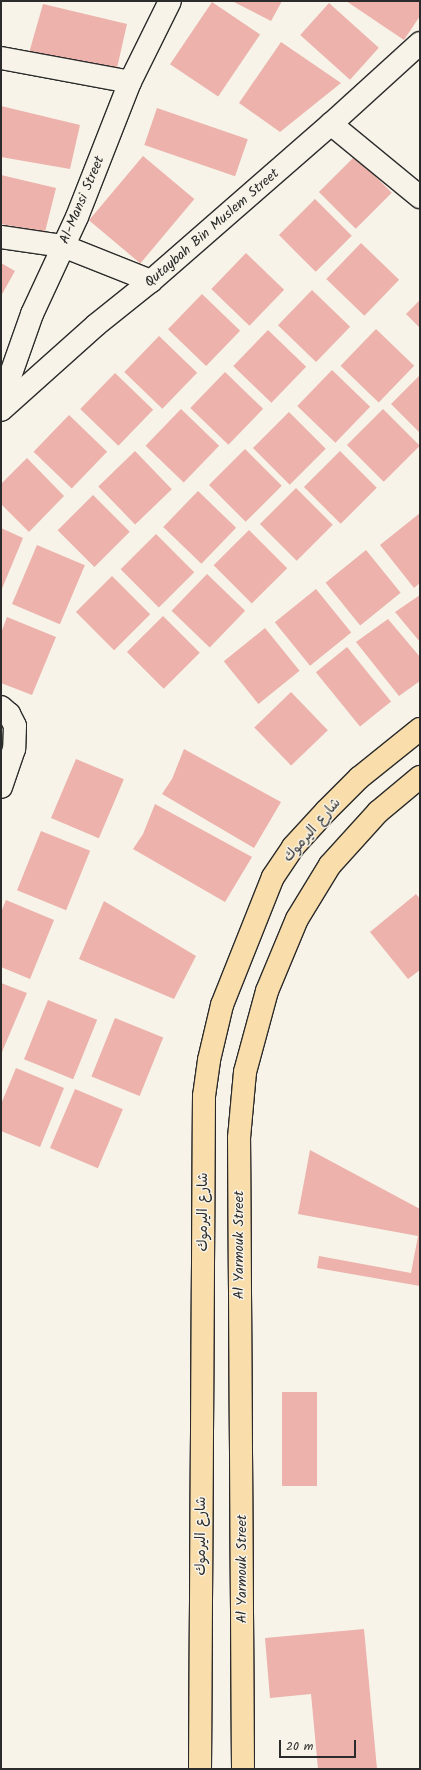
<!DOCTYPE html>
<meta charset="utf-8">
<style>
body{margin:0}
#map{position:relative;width:421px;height:1770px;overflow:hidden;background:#f7f3e8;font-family:Kalam,"Playpen Sans Arabic",sans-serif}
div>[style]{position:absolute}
.building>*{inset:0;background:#ecb2ab;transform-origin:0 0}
.roads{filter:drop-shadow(1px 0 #2b2b2b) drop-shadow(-1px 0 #2b2b2b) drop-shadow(0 1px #2b2b2b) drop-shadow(0 -1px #2b2b2b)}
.minor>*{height:22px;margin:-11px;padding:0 11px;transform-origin:11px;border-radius:11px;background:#f7f3e8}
.highway>*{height:22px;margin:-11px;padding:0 11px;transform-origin:11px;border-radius:11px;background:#f9deab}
span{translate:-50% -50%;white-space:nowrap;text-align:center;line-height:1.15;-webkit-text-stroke:3px #f7f3e8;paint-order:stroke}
.street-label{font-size:14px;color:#2b2b2b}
.frame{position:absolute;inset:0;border:2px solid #2b2b2b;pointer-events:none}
.scale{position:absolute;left:279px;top:1740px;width:77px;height:18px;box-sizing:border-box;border:2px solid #2b2b2b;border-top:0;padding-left:5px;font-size:12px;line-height:14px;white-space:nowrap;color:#2b2b2b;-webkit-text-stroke:3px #f7f3e8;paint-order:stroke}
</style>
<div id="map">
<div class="building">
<div style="clip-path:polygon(232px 1px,282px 1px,271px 21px)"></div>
<div style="clip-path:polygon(346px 1px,420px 1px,420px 16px,404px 40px)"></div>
<div style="left:212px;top:2px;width:58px;height:75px;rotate:34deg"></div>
<div style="left:329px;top:3px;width:67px;height:43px;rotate:42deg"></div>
<div style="clip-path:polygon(43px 4px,127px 24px,117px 68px,29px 53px)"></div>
<div style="clip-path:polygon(281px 42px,341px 83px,280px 132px,239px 103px)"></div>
<div style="clip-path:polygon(1px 106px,80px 125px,70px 169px,1px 157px)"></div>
<div style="left:157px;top:108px;width:96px;height:39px;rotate:19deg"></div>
<div style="left:143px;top:156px;width:67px;height:84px;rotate:40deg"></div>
<div style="left:355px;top:156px;width:52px;height:51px;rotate:45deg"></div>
<div style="clip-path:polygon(1px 175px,56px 188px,45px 232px,1px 224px)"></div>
<div style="left:315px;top:199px;width:52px;height:51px;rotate:45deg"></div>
<div style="left:361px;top:243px;width:53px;height:50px;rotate:44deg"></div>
<div style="left:246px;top:253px;width:53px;height:50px;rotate:44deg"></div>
<div style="clip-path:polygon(1px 263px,15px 271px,1px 296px)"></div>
<div style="left:312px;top:290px;width:53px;height:49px;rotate:44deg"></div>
<div style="left:202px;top:294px;width:53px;height:49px;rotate:44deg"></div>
<div style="clip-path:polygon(420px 300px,420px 328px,406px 314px)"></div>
<div style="left:376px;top:329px;width:53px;height:51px;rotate:44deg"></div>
<div style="left:268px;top:330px;width:53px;height:50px;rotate:44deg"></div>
<div style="left:159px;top:336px;width:53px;height:50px;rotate:44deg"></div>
<div style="left:332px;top:370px;width:53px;height:50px;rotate:44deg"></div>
<div style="left:225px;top:372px;width:53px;height:50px;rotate:44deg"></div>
<div style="left:115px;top:373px;width:53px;height:50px;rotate:44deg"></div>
<div style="clip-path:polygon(420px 375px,420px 433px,391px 404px)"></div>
<div style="left:181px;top:409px;width:53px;height:51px;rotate:44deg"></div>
<div style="left:383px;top:409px;width:52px;height:51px;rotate:45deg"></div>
<div style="left:289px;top:412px;width:52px;height:51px;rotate:45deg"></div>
<div style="left:69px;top:415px;width:53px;height:51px;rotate:44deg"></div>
<div style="left:245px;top:449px;width:52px;height:51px;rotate:45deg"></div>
<div style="left:135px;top:451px;width:53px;height:51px;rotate:46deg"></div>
<div style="left:340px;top:451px;width:52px;height:51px;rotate:45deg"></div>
<div style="clip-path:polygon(27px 458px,64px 496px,29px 532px,1px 504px,1px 484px)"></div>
<div style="left:296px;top:488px;width:52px;height:51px;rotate:45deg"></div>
<div style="left:198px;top:491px;width:53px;height:50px;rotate:44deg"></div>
<div style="left:93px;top:495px;width:52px;height:50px;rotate:45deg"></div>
<div style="clip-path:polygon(420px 513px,420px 583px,414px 588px,380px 545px)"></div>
<div style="clip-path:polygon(1px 528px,23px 538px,1px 591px)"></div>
<div style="left:249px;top:530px;width:54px;height:50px;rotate:45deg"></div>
<div style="left:156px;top:534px;width:54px;height:50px;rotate:45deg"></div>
<div style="left:37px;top:545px;width:52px;height:64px;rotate:23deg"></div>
<div style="left:366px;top:550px;width:55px;height:52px;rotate:51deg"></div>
<div style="left:207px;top:574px;width:53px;height:51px;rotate:44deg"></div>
<div style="left:112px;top:576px;width:54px;height:51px;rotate:45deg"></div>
<div style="left:316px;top:589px;width:56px;height:53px;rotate:51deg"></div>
<div style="clip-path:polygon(420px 595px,420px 642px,395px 612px)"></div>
<div style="left:163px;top:616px;width:52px;height:51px;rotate:45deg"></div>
<div style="clip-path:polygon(7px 617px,56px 637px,32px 695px,1px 683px,1px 633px)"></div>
<div style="clip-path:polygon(388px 619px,420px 657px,420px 681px,399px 696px,356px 642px)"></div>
<div style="left:265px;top:628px;width:55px;height:53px;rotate:51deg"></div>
<div style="left:347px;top:647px;width:70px;height:40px;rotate:51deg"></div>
<div style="left:291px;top:692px;width:53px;height:51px;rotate:46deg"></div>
<div style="clip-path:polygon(184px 749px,281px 802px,254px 848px,162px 794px,172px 779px)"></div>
<div style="left:76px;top:759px;width:52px;height:64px;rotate:23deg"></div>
<div style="clip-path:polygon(155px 804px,252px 857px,225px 902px,133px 849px,143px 834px)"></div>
<div style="left:41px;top:831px;width:53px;height:64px;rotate:22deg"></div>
<div style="clip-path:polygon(416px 894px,420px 899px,420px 970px,408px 979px,370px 932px)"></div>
<div style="clip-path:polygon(6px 900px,54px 920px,30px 979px,1px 967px,1px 912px)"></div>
<div style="clip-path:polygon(104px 901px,196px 956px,174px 999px,79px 959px)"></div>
<div style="clip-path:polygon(1px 983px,27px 993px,2px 1052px,1px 1051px)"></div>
<div style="left:48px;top:1000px;width:53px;height:64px;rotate:22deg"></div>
<div style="left:115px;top:1018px;width:52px;height:63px;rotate:22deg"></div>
<div style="clip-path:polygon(16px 1068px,64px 1088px,40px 1147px,1px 1131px,1px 1104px)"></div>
<div style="left:75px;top:1089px;width:52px;height:64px;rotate:23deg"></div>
<div style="clip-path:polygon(310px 1150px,420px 1209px,420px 1286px,317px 1268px,319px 1256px,411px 1273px,418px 1236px,298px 1214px)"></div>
<div style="left:317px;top:1392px;width:94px;height:35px;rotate:90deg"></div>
<div style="clip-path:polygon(364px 1629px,377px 1769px,318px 1769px,311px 1694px,270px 1698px,265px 1638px)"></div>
</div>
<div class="roads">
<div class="minor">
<div style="left:1px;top:58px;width:131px;rotate:10.5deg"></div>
<div style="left:331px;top:124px;width:115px;rotate:39.4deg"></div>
<div style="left:1px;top:237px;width:63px;rotate:8.3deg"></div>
<div style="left:63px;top:246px;width:95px;rotate:21.7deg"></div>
<div style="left:1px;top:402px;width:93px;rotate:-70.6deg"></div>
<div style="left:32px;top:314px;width:107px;rotate:-65.1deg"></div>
<div style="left:77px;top:217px;width:145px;rotate:-68.6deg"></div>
<div style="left:130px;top:82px;width:90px;rotate:-63.7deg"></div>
<div style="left:1px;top:410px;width:127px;rotate:-41.8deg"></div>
<div style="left:96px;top:325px;width:70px;rotate:-38.7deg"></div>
<div style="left:151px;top:281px;width:239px;rotate:-41.1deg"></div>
<div style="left:331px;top:124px;width:120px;rotate:-42.3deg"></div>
<div style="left:1px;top:707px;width:11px;rotate:41deg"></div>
<div style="left:9px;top:714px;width:13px;rotate:63deg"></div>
<div style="left:15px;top:726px;width:23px;rotate:92deg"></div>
<div style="left:14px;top:749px;width:40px;rotate:108.9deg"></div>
</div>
<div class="highway">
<div style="left:200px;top:1769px;width:673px;rotate:-89.66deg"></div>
<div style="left:204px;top:1096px;width:36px;rotate:-82deg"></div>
<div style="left:209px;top:1060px;width:57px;rotate:-76.7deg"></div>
<div style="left:222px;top:1005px;width:138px;rotate:-68.3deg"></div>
<div style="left:273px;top:877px;width:36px;rotate:-56deg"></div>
<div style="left:293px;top:847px;width:49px;rotate:-47.5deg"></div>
<div style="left:326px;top:811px;width:47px;rotate:-45deg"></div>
<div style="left:359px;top:778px;width:78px;rotate:-38.8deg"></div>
<div style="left:243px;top:1769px;width:631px;rotate:-90.36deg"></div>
<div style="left:239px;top:1138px;width:66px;rotate:-84.8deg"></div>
<div style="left:245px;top:1072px;width:84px;rotate:-74.8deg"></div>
<div style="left:267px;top:991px;width:78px;rotate:-67.4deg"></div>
<div style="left:297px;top:919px;width:63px;rotate:-58.6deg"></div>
<div style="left:330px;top:865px;width:72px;rotate:-47.8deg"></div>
<div style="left:378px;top:812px;width:55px;rotate:-39.8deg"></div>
</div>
</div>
<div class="street-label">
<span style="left:82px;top:200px;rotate:-67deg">Al-Mansi Street</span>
<span style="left:212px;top:228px;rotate:-41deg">Qutaybah Bin Muslem Street</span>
<span style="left:312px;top:830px;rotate:-49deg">شارع اليرموك</span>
<span style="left:203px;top:1212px;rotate:-90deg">شارع اليرموك</span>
<span style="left:239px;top:1245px;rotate:-90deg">Al Yarmouk Street</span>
<span style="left:201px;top:1536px;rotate:-90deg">شارع اليرموك</span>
<span style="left:242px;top:1569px;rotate:-90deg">Al Yarmouk Street</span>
</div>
<div class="frame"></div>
<div class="scale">20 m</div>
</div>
